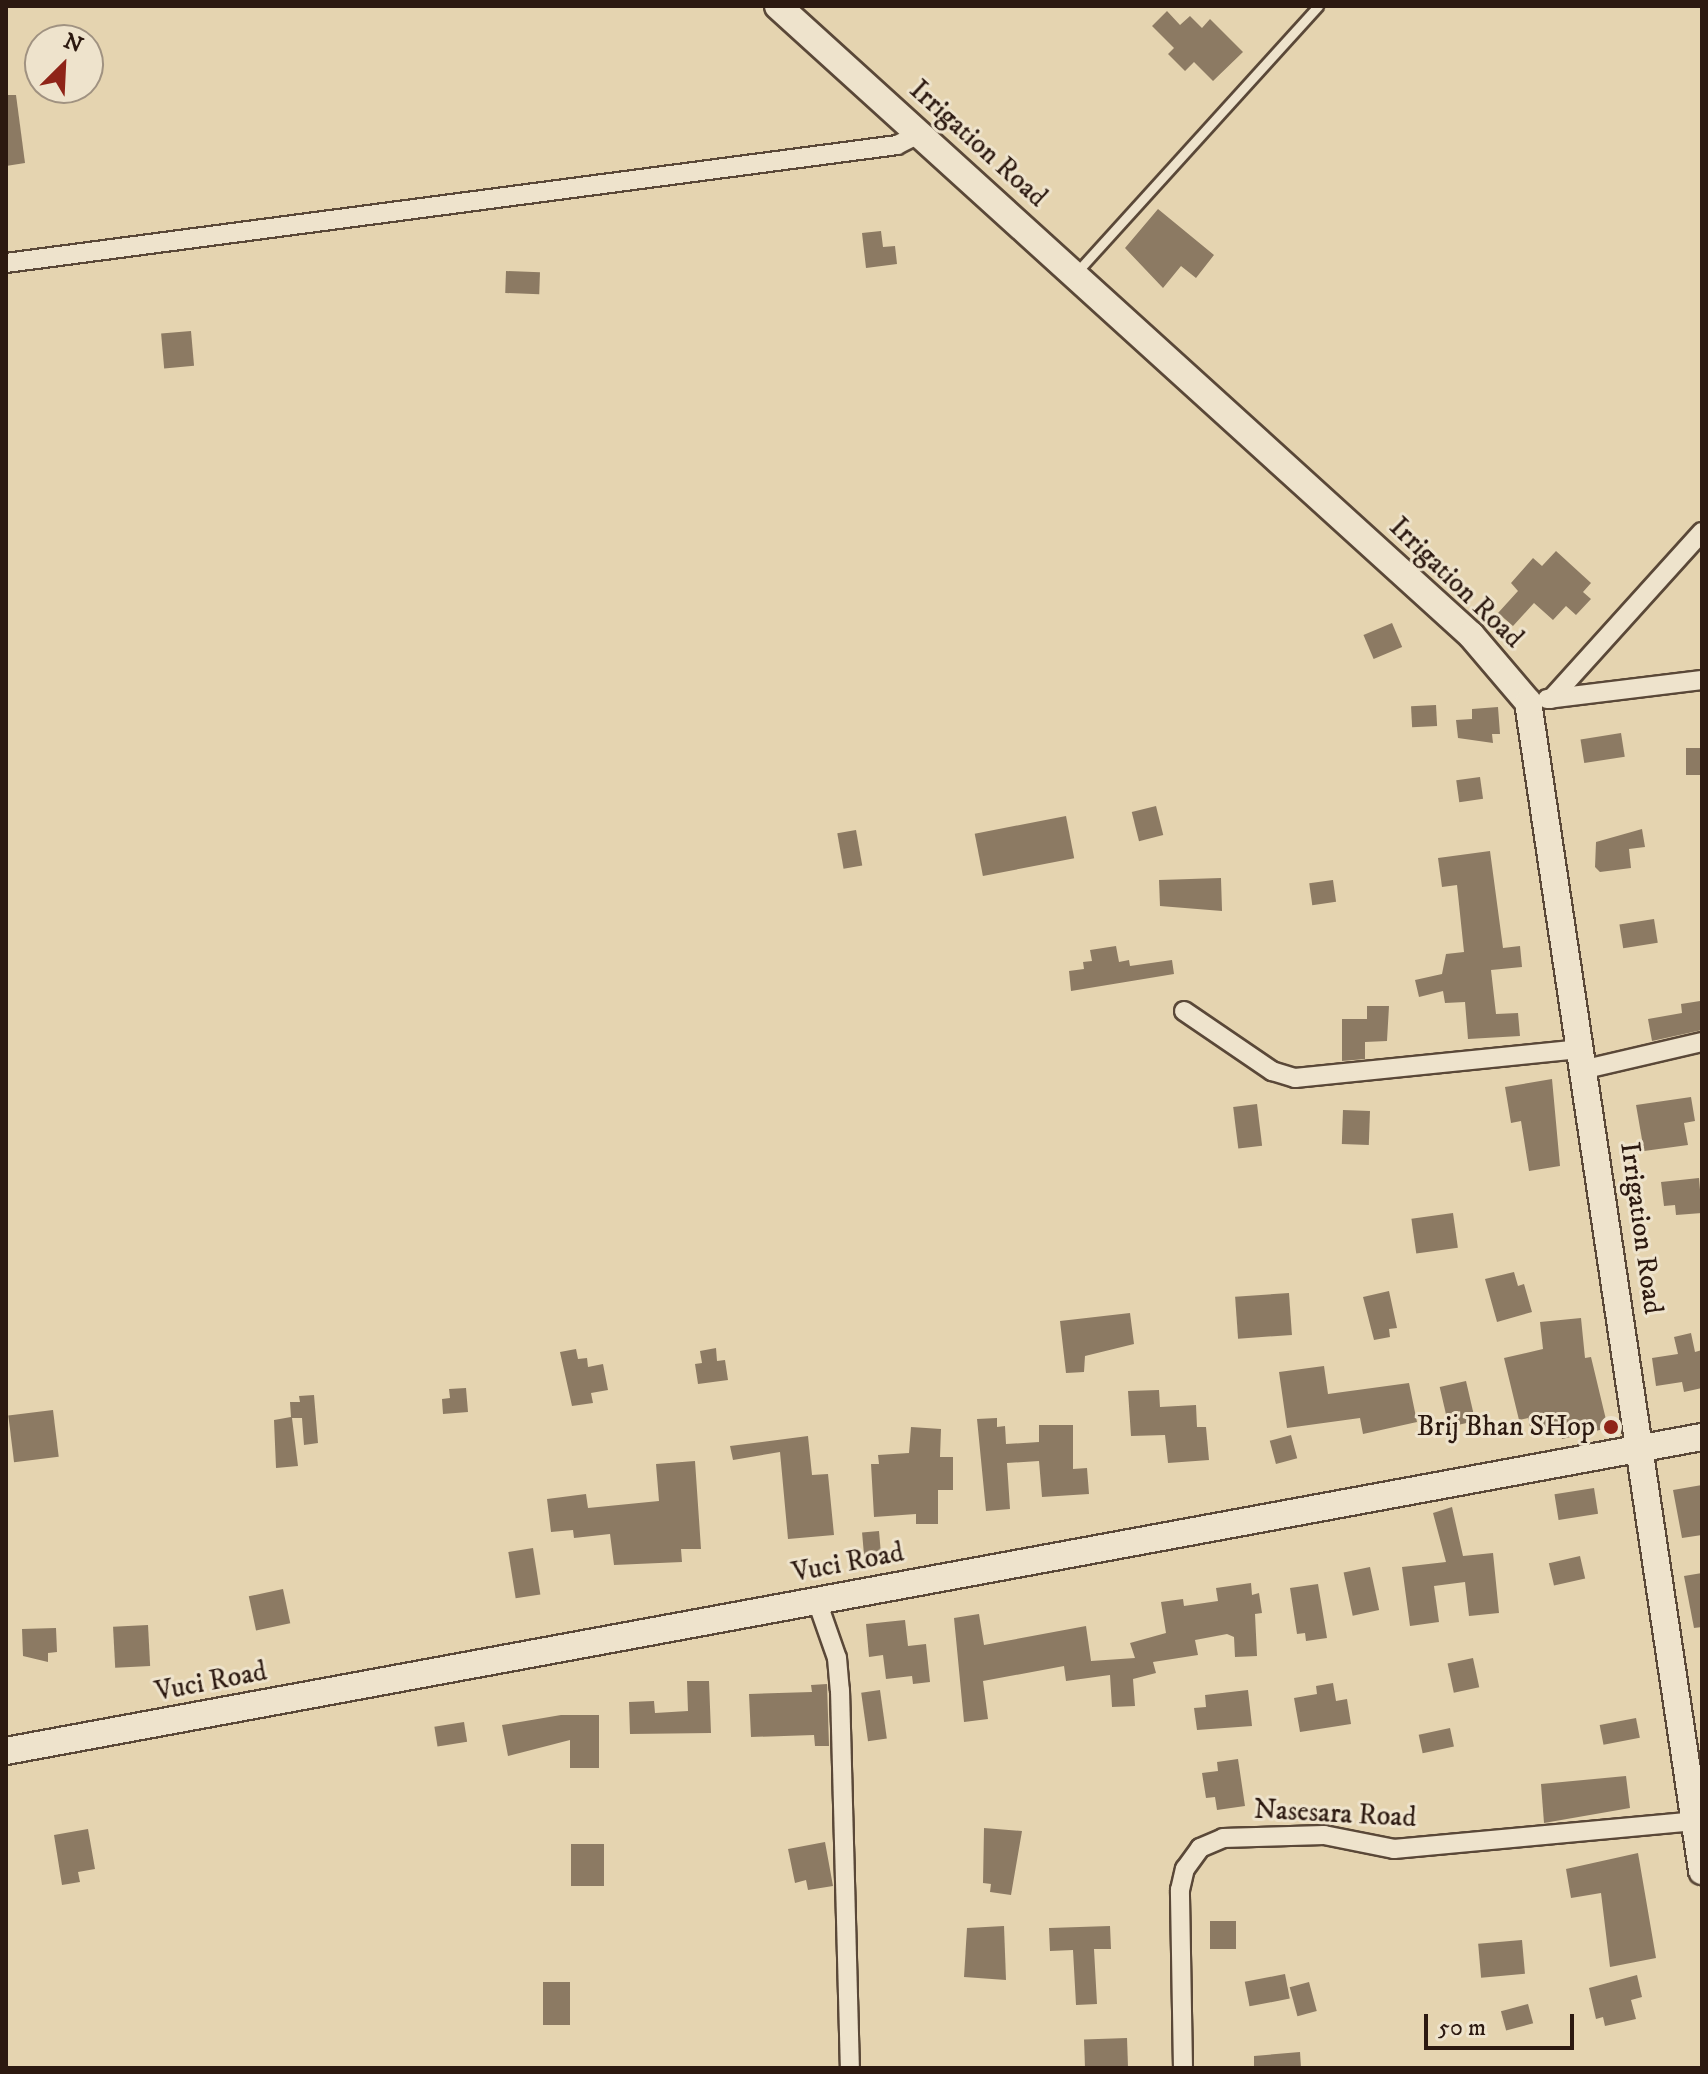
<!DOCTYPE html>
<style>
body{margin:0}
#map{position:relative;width:1708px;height:2074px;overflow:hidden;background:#e5d4b0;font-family:"IM FELL DW Pica",serif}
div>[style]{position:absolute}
.building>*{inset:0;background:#8c7a63;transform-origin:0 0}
.roads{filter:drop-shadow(2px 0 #5a4838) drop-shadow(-2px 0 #5a4838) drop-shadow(0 2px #5a4838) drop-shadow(0 -2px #5a4838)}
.lane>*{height:9px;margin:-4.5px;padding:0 4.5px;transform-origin:4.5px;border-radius:4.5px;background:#eee3cc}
.street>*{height:18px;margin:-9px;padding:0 9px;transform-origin:9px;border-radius:9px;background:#eee3cc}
.secondary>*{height:26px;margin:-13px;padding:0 13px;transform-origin:13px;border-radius:13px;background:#eee3cc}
.dots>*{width:22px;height:22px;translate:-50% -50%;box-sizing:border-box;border:4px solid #eee3cc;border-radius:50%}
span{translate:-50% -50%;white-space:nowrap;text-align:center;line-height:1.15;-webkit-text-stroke:6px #eee3cc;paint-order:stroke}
.street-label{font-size:28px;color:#2c1910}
.poi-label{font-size:28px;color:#2c1910}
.right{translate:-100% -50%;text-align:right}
.frame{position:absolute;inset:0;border:8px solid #2c1910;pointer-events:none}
.north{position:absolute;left:24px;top:24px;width:80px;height:80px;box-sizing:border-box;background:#eee3cc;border:2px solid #a09281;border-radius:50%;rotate:24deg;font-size:22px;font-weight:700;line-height:32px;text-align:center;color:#2c1910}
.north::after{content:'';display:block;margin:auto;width:28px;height:36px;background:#8f2418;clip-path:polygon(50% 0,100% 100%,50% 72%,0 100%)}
.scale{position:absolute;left:1424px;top:2014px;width:150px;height:36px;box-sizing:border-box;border:4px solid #2c1910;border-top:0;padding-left:10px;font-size:24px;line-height:28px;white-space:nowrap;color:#2c1910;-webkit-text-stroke:6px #eee3cc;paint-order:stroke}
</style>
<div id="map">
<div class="building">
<div style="clip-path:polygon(1167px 11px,1180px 25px,1190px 16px,1202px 28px,1210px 19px,1243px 52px,1213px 81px,1194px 62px,1185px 71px,1168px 54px,1174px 48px,1152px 26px)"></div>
<div style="clip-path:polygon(6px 95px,16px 95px,25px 163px,6px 166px)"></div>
<div style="clip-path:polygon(1158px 209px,1214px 255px,1196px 278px,1181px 266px,1163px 288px,1125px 248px)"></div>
<div style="clip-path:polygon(881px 231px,883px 247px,895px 246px,897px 264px,866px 268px,862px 233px)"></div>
<div style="left:506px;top:271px;width:34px;height:22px;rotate:2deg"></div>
<div style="left:191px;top:331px;width:35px;height:30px;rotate:85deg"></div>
<div style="clip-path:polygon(1556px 551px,1591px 583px,1583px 592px,1591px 599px,1576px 615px,1566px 606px,1553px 620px,1534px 603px,1513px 626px,1498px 613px,1518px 591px,1511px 583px,1533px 558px,1542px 566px)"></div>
<div style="left:1392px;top:623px;width:26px;height:31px;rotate:67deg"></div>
<div style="left:1436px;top:705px;width:21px;height:25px;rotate:87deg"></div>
<div style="clip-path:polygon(1498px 707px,1500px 734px,1492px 734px,1493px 743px,1458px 738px,1456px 720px,1472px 719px,1472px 709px)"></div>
<div style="left:1621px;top:733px;width:24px;height:41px;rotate:81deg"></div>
<div style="left:1686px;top:748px;width:16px;height:27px"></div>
<div style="left:1480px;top:777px;width:22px;height:24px;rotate:82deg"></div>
<div style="left:1156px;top:806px;width:30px;height:25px;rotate:76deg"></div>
<div style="left:1066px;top:816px;width:43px;height:93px;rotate:79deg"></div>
<div style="clip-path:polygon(1642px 829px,1645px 847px,1629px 849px,1631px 868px,1600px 872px,1595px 867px,1596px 842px)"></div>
<div style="left:856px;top:830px;width:36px;height:19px;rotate:80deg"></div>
<div style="clip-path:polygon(1490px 851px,1503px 948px,1520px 946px,1522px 967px,1491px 970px,1496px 1014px,1518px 1013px,1520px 1036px,1468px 1039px,1465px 1002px,1445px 1003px,1443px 991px,1419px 997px,1415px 980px,1442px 974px,1446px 954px,1464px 952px,1457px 885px,1442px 887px,1438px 858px)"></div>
<div style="clip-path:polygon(1221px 878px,1222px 911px,1160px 906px,1159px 880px)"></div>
<div style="left:1333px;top:880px;width:22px;height:24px;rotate:82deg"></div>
<div style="left:1654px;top:919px;width:24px;height:35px;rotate:81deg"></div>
<div style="clip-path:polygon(1116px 946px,1119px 962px,1129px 960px,1130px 966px,1172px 960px,1174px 974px,1071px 991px,1069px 971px,1084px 969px,1083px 962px,1092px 961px,1090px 950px)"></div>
<div style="clip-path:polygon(1700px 1001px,1702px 1030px,1652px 1041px,1648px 1019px,1682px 1013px,1681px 1004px)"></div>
<div style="clip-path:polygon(1367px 1006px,1389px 1006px,1387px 1041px,1365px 1042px,1365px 1059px,1342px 1061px,1342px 1019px,1367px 1019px)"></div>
<div style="clip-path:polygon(1552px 1079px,1560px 1166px,1529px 1171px,1521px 1121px,1511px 1123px,1505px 1087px)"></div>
<div style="clip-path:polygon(1691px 1097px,1695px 1121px,1684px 1123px,1688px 1145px,1644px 1151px,1636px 1105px)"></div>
<div style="left:1257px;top:1104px;width:42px;height:24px;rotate:83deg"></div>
<div style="left:1343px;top:1110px;width:27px;height:34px;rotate:2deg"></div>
<div style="clip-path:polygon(1699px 1178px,1702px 1213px,1676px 1215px,1675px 1205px,1664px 1206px,1661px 1182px)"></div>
<div style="left:1453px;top:1213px;width:35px;height:42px;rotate:82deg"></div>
<div style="clip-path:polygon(1514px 1272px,1518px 1286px,1524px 1284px,1532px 1312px,1497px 1322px,1485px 1279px)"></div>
<div style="clip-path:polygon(1389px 1291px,1397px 1328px,1389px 1329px,1390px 1337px,1374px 1340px,1363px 1297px)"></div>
<div style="left:1289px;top:1293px;width:42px;height:54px;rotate:86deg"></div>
<div style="clip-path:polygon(1130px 1313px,1134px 1344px,1085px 1356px,1084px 1372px,1066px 1373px,1060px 1321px)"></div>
<div style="clip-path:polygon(1581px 1318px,1585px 1358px,1591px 1357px,1608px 1428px,1562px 1439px,1559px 1428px,1532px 1435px,1528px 1418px,1519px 1420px,1504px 1358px,1543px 1349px,1540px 1322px)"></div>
<div style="clip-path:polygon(1691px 1333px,1695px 1352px,1702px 1350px,1702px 1388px,1684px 1392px,1682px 1382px,1656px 1386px,1652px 1358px,1678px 1354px,1674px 1337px)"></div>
<div style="clip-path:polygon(716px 1348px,717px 1361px,725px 1360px,728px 1380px,698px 1384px,695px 1364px,702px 1363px,700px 1351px)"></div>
<div style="clip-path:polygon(576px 1349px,578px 1359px,587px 1358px,588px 1367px,603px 1364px,608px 1390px,591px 1393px,593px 1403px,572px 1406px,560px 1352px)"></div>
<div style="clip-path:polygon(1324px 1366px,1328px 1394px,1409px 1383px,1417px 1422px,1363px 1434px,1360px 1418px,1287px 1428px,1279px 1372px)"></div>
<div style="left:1466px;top:1381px;width:41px;height:27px;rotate:77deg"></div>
<div style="clip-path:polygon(466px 1388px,468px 1412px,443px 1414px,442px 1399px,450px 1398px,449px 1389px)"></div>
<div style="clip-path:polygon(1159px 1390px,1160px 1407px,1196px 1405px,1197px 1427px,1206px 1427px,1209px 1460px,1168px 1463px,1165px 1435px,1131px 1436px,1128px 1391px)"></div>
<div style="clip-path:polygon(314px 1395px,318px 1443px,304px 1445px,302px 1418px,292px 1418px,298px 1466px,276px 1468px,274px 1420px,291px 1417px,290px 1402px,300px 1402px,299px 1396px)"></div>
<div style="left:53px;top:1410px;width:47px;height:45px;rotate:83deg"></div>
<div style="clip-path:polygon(997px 1418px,997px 1427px,1005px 1426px,1006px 1444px,1039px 1442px,1039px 1425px,1073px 1425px,1073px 1469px,1087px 1468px,1089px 1494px,1042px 1497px,1039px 1461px,1007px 1463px,1010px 1509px,986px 1511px,977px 1419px)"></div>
<div style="clip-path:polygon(911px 1427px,941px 1429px,940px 1457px,953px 1457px,953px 1490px,938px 1490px,938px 1524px,916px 1524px,916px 1514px,874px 1517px,871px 1464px,879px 1464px,878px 1455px,909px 1453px)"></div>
<div style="left:1291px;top:1435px;width:24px;height:22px;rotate:75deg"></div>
<div style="clip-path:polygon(808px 1436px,812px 1475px,828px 1474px,834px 1535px,788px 1539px,780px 1452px,733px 1460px,730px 1446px)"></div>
<div style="clip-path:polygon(695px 1461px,701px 1549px,681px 1549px,682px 1562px,614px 1565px,610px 1534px,574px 1538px,573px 1530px,551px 1532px,547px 1499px,586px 1494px,588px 1508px,659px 1501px,656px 1464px)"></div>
<div style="clip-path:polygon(1702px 1485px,1702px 1535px,1682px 1538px,1673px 1490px)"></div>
<div style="left:1594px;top:1488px;width:26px;height:40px;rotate:81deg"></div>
<div style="clip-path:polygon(1452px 1507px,1463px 1556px,1493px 1553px,1499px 1613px,1469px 1616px,1465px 1582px,1434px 1586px,1439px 1622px,1410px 1626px,1402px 1567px,1446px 1562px,1433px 1513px)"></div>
<div style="left:879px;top:1531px;width:34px;height:17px;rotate:85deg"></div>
<div style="left:533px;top:1548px;width:47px;height:25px;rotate:81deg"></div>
<div style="left:1580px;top:1556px;width:23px;height:32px;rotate:77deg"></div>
<div style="left:1370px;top:1567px;width:44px;height:27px;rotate:78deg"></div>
<div style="clip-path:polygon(1702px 1573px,1702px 1627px,1694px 1628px,1684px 1576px)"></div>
<div style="clip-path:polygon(1251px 1583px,1252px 1595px,1259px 1593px,1262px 1613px,1255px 1614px,1257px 1656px,1235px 1657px,1234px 1637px,1227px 1634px,1195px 1640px,1198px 1655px,1153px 1662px,1156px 1673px,1133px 1679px,1135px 1706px,1112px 1707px,1110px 1675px,1066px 1681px,1064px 1666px,983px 1681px,988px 1719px,964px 1722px,954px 1618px,979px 1614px,984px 1645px,1086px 1626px,1091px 1661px,1135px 1658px,1130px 1643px,1166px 1633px,1161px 1602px,1183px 1599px,1184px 1606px,1218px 1601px,1216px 1588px)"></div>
<div style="clip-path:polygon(1318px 1584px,1327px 1638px,1306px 1641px,1305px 1633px,1297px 1634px,1290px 1588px)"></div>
<div style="left:283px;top:1589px;width:35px;height:35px;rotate:78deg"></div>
<div style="clip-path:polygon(905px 1620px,908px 1646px,926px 1644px,930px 1682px,913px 1684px,912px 1676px,886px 1679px,883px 1655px,869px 1657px,866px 1624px)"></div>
<div style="left:148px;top:1625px;width:41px;height:35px;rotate:87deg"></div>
<div style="clip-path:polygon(56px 1628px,57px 1652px,48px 1653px,48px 1662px,23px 1656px,22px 1629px)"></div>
<div style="left:1473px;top:1658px;width:30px;height:26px;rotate:78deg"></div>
<div style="clip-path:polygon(687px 1681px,709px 1681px,711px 1733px,630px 1734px,629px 1702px,654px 1701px,655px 1713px,688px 1711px)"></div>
<div style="clip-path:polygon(1333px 1683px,1336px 1701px,1347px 1699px,1351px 1724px,1300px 1732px,1294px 1698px,1317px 1694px,1316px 1686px)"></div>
<div style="clip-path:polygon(827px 1684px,829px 1746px,815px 1746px,814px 1735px,751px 1737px,749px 1694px,812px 1692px,811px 1685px)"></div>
<div style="left:880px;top:1690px;width:49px;height:19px;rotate:82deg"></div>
<div style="clip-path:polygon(1248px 1690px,1252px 1726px,1197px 1730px,1194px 1708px,1206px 1707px,1205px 1695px)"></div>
<div style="clip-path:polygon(561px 1715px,599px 1715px,599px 1768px,570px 1768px,570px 1740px,508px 1756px,502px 1725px)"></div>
<div style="left:1636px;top:1718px;width:20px;height:37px;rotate:79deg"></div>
<div style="left:464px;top:1722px;width:20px;height:30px;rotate:81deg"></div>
<div style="left:1450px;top:1728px;width:19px;height:32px;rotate:78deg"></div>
<div style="clip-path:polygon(1238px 1759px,1245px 1806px,1217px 1810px,1215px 1797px,1206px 1798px,1202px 1773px,1218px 1771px,1217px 1762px)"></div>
<div style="clip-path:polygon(1626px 1776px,1630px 1808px,1544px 1823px,1541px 1784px)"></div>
<div style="clip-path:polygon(984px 1828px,1022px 1831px,1011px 1895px,990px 1892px,991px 1884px,983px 1883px)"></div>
<div style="clip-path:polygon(88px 1829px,95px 1869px,78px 1872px,80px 1882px,62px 1885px,54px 1835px)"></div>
<div style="clip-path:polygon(825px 1842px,833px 1886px,808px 1890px,806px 1880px,795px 1883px,788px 1849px)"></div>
<div style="left:571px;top:1844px;width:33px;height:42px"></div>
<div style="clip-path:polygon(1638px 1853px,1656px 1958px,1610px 1967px,1601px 1893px,1571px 1898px,1566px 1869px)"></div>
<div style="left:1210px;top:1921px;width:26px;height:28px"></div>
<div style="clip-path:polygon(1004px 1926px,1006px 1980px,964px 1977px,967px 1928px)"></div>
<div style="clip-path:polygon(1110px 1926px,1111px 1949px,1094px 1949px,1097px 2004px,1076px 2005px,1073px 1950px,1050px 1951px,1049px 1928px)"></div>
<div style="left:1522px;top:1940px;width:34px;height:44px;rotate:85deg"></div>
<div style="left:1285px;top:1974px;width:25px;height:41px;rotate:79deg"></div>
<div style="clip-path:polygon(1637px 1975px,1642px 1997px,1631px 2000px,1636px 2019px,1605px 2026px,1603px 2017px,1596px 2019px,1589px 1988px)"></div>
<div style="left:543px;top:1982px;width:27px;height:43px"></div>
<div style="left:1309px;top:1982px;width:30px;height:20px;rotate:75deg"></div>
<div style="left:1528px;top:2004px;width:20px;height:28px;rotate:75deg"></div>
<div style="left:1127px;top:2038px;width:28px;height:43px;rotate:88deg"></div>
<div style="clip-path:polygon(1300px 2052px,1301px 2068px,1254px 2068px,1254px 2056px)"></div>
</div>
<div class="roads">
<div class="lane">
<div style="left:1076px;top:273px;width:360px;rotate:-47.8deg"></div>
</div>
<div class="street">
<div style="left:6px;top:263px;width:899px;rotate:-7.54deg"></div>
<div style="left:897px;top:145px;width:25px;rotate:-27deg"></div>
<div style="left:1547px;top:699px;width:156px;rotate:-7deg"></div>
<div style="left:1551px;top:699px;width:225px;rotate:-47.9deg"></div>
<div style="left:1184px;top:1011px;width:107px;rotate:34.3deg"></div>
<div style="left:1272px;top:1071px;width:24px;rotate:17deg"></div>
<div style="left:1295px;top:1078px;width:288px;rotate:-5.8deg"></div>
<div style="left:1586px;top:1069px;width:119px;rotate:-13.1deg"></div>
<div style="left:817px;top:1601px;width:60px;rotate:70.7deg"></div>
<div style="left:837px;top:1658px;width:32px;rotate:85deg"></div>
<div style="left:840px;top:1690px;width:378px;rotate:88.5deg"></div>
<div style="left:1183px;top:2068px;width:178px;rotate:-91deg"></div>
<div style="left:1180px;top:1890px;width:22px;rotate:-77deg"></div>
<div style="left:1185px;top:1869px;width:26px;rotate:-54deg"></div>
<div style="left:1200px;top:1848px;width:25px;rotate:-23deg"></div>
<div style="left:1223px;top:1838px;width:101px;rotate:-1.7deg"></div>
<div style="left:1324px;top:1835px;width:71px;rotate:11.3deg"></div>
<div style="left:1394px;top:1849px;width:302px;rotate:-5.3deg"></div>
</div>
<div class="secondary">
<div style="left:778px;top:6px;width:936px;rotate:42.23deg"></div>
<div style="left:1471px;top:635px;width:88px;rotate:49.6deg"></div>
<div style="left:1528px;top:702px;width:1182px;rotate:81.53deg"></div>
<div style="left:6px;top:1751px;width:1725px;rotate:-10.49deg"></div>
</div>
</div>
<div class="dots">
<div style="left:1611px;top:1427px;background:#8f2418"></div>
</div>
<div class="street-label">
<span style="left:978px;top:144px;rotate:42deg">Irrigation Road</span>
<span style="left:1456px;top:583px;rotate:44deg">Irrigation Road</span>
<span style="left:1641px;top:1228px;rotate:82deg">Irrigation Road</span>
<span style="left:848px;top:1563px;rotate:-11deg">Vuci Road</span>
<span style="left:211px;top:1682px;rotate:-11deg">Vuci Road</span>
<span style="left:1335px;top:1814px;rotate:3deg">Nasesara Road</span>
</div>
<div class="poi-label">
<span class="right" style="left:1595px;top:1427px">Brij Bhan SHop</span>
</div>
<div class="frame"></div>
<div class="north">N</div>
<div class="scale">50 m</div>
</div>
